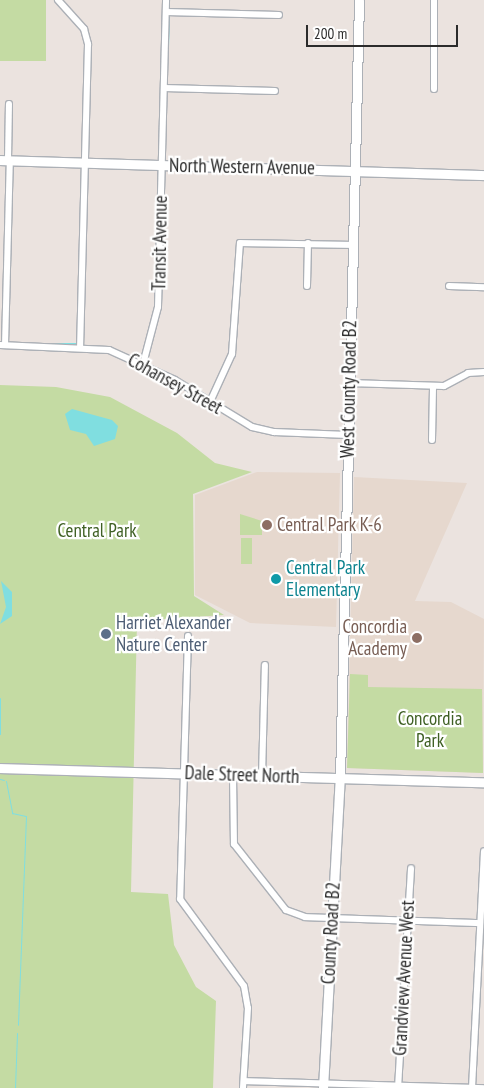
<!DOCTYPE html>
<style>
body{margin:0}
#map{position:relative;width:484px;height:1088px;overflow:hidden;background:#ebe3df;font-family:"PT Sans Narrow",sans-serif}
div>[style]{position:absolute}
.education>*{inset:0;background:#e6d8ce}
.green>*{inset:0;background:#c4dba3;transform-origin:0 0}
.water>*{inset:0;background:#80dee0}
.stream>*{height:1px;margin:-0.5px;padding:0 0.5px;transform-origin:0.5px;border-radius:0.5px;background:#80dee0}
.roads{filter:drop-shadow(1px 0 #acb0b6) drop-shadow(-1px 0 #acb0b6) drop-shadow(0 1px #acb0b6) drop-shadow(0 -1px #acb0b6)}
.street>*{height:6px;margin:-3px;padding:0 3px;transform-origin:3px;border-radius:3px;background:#fff}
.secondary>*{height:9px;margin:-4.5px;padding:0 4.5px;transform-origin:4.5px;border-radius:4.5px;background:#fff}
.dots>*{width:14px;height:14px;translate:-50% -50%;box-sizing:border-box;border:2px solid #fff;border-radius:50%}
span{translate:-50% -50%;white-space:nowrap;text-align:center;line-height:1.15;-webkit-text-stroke:4.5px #fff;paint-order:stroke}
.street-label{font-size:19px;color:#2b2b2b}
.education-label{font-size:19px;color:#785e54}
.left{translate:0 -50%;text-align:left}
.right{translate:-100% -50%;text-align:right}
.park-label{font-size:19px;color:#3f6024}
.culture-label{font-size:19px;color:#0d838f}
.service-label{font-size:19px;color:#4e5e75}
.scale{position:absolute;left:306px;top:25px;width:152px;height:22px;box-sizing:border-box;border:2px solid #2b2b2b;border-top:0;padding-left:6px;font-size:15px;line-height:18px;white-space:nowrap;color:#2b2b2b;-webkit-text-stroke:4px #fff;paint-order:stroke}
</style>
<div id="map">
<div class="education">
<div style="clip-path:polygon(257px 472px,340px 473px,336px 627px,250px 623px,195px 595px,195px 495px)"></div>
<div style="clip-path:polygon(354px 477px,467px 483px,415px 601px,451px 602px,484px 619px,483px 773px,347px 768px)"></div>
</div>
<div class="green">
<div style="left:0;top:0;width:46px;height:61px"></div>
<div style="clip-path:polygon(0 385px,56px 387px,110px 397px,177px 433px,215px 463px,252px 472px,193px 494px,194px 596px,224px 615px,137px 621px,131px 892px,168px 894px,174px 945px,196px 987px,216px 1001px,213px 1088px,0 1088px)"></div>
<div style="clip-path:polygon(240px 514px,262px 521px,262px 535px,240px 535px)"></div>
<div style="left:241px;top:538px;width:11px;height:26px"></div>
<div style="clip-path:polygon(350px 674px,368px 675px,368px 687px,482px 689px,483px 773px,347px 768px)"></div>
</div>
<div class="water">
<div style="clip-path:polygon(72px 409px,112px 420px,118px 426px,115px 439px,94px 446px,86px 434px,70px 430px,65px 414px)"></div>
<div style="clip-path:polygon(1px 581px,12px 592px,12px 616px,0 624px,6px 607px)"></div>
</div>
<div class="stream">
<div style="left:169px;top:9px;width:9px;rotate:-90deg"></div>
<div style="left:168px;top:47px;width:31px;rotate:-88deg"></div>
<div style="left:24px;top:343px;width:53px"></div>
<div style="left:0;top:698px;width:36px;rotate:90deg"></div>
<div style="left:0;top:779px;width:4px;rotate:14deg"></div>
<div style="left:6px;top:781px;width:33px;rotate:79deg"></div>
<div style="left:12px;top:813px;width:14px;rotate:12deg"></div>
<div style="left:26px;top:816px;width:209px;rotate:92.2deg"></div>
<div style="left:15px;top:1088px;width:55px;rotate:-87.9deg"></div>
</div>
<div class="roads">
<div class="street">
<div style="left:58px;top:0;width:39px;rotate:48deg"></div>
<div style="left:84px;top:29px;width:16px;rotate:75deg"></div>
<div style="left:88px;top:44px;width:303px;rotate:91.5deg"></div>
<div style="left:166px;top:12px;width:113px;rotate:1.5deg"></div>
<div style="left:164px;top:88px;width:111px;rotate:1.5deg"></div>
<div style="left:434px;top:89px;width:89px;rotate:-90deg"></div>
<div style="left:8px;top:160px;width:56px;rotate:-89deg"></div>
<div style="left:307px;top:286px;width:43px;rotate:-88.7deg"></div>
<div style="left:449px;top:286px;width:35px;rotate:2deg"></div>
<div style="left:0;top:345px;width:109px;rotate:2.6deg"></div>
<div style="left:109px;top:350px;width:72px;rotate:24.4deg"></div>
<div style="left:175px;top:380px;width:90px;rotate:31.4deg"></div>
<div style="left:252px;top:427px;width:23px;rotate:13deg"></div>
<div style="left:274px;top:432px;width:74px;rotate:2.3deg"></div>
<div style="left:5px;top:345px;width:185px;rotate:-88.5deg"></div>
<div style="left:143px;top:364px;width:59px;rotate:-75.3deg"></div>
<div style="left:158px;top:307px;width:307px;rotate:-88.5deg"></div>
<div style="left:349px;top:383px;width:95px;rotate:1.8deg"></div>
<div style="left:444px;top:386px;width:27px;rotate:-28deg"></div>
<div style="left:468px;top:373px;width:16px;rotate:-4deg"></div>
<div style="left:210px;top:402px;width:53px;rotate:-65.4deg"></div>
<div style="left:232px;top:354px;width:111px;rotate:-85.9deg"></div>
<div style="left:240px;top:243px;width:113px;rotate:1deg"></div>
<div style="left:432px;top:440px;width:54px;rotate:-88.9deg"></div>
<div style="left:188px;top:636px;width:263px;rotate:91.7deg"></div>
<div style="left:180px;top:899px;width:108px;rotate:53.7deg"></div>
<div style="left:244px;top:986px;width:22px;rotate:80deg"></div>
<div style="left:248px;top:1008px;width:80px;rotate:93.6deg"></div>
<div style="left:233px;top:775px;width:69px;rotate:89.2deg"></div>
<div style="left:234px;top:844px;width:84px;rotate:51.8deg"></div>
<div style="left:286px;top:910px;width:20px;rotate:20deg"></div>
<div style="left:305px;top:917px;width:175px;rotate:2deg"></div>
<div style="left:262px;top:776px;width:111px;rotate:-88.5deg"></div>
<div style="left:244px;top:1081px;width:239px;rotate:1.7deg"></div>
<div style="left:398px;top:1088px;width:220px;rotate:-86.6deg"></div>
<div style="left:472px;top:1088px;width:237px;rotate:-87.1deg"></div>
</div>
<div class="secondary">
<div style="left:0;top:160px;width:484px;rotate:1.8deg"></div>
<div style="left:0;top:768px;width:484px;rotate:1.7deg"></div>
<div style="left:323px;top:1088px;width:310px;rotate:-86.9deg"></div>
<div style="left:340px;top:778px;width:778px;rotate:-88.6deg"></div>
</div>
</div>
<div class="dots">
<div style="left:267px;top:525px;background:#8d6e63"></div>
<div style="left:276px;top:579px;background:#0f9aa8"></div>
<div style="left:106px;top:634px;background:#5c6f8a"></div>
<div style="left:417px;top:638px;background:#8d6e63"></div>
</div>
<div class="street-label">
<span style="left:242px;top:167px;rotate:1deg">North Western Avenue</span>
<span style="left:160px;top:243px;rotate:-89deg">Transit Avenue</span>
<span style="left:175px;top:384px;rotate:29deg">Cohansey Street</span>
<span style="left:349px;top:389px;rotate:-89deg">West County Road B2</span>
<span style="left:242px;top:775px;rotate:2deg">Dale Street North</span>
<span style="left:331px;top:933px;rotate:-87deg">County Road B2</span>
<span style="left:404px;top:978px;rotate:-87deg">Grandview Avenue West</span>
</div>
<div class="education-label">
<span class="left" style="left:277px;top:525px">Central Park K-6</span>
<span class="right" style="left:407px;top:638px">Concordia<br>Academy</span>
</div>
<div class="park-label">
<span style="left:97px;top:531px">Central Park</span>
<span style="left:430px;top:730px">Concordia<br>Park</span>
</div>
<div class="culture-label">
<span class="left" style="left:286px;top:579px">Central Park<br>Elementary</span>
</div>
<div class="service-label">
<span class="left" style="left:116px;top:634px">Harriet Alexander<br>Nature Center</span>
</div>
<div class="scale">200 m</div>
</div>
